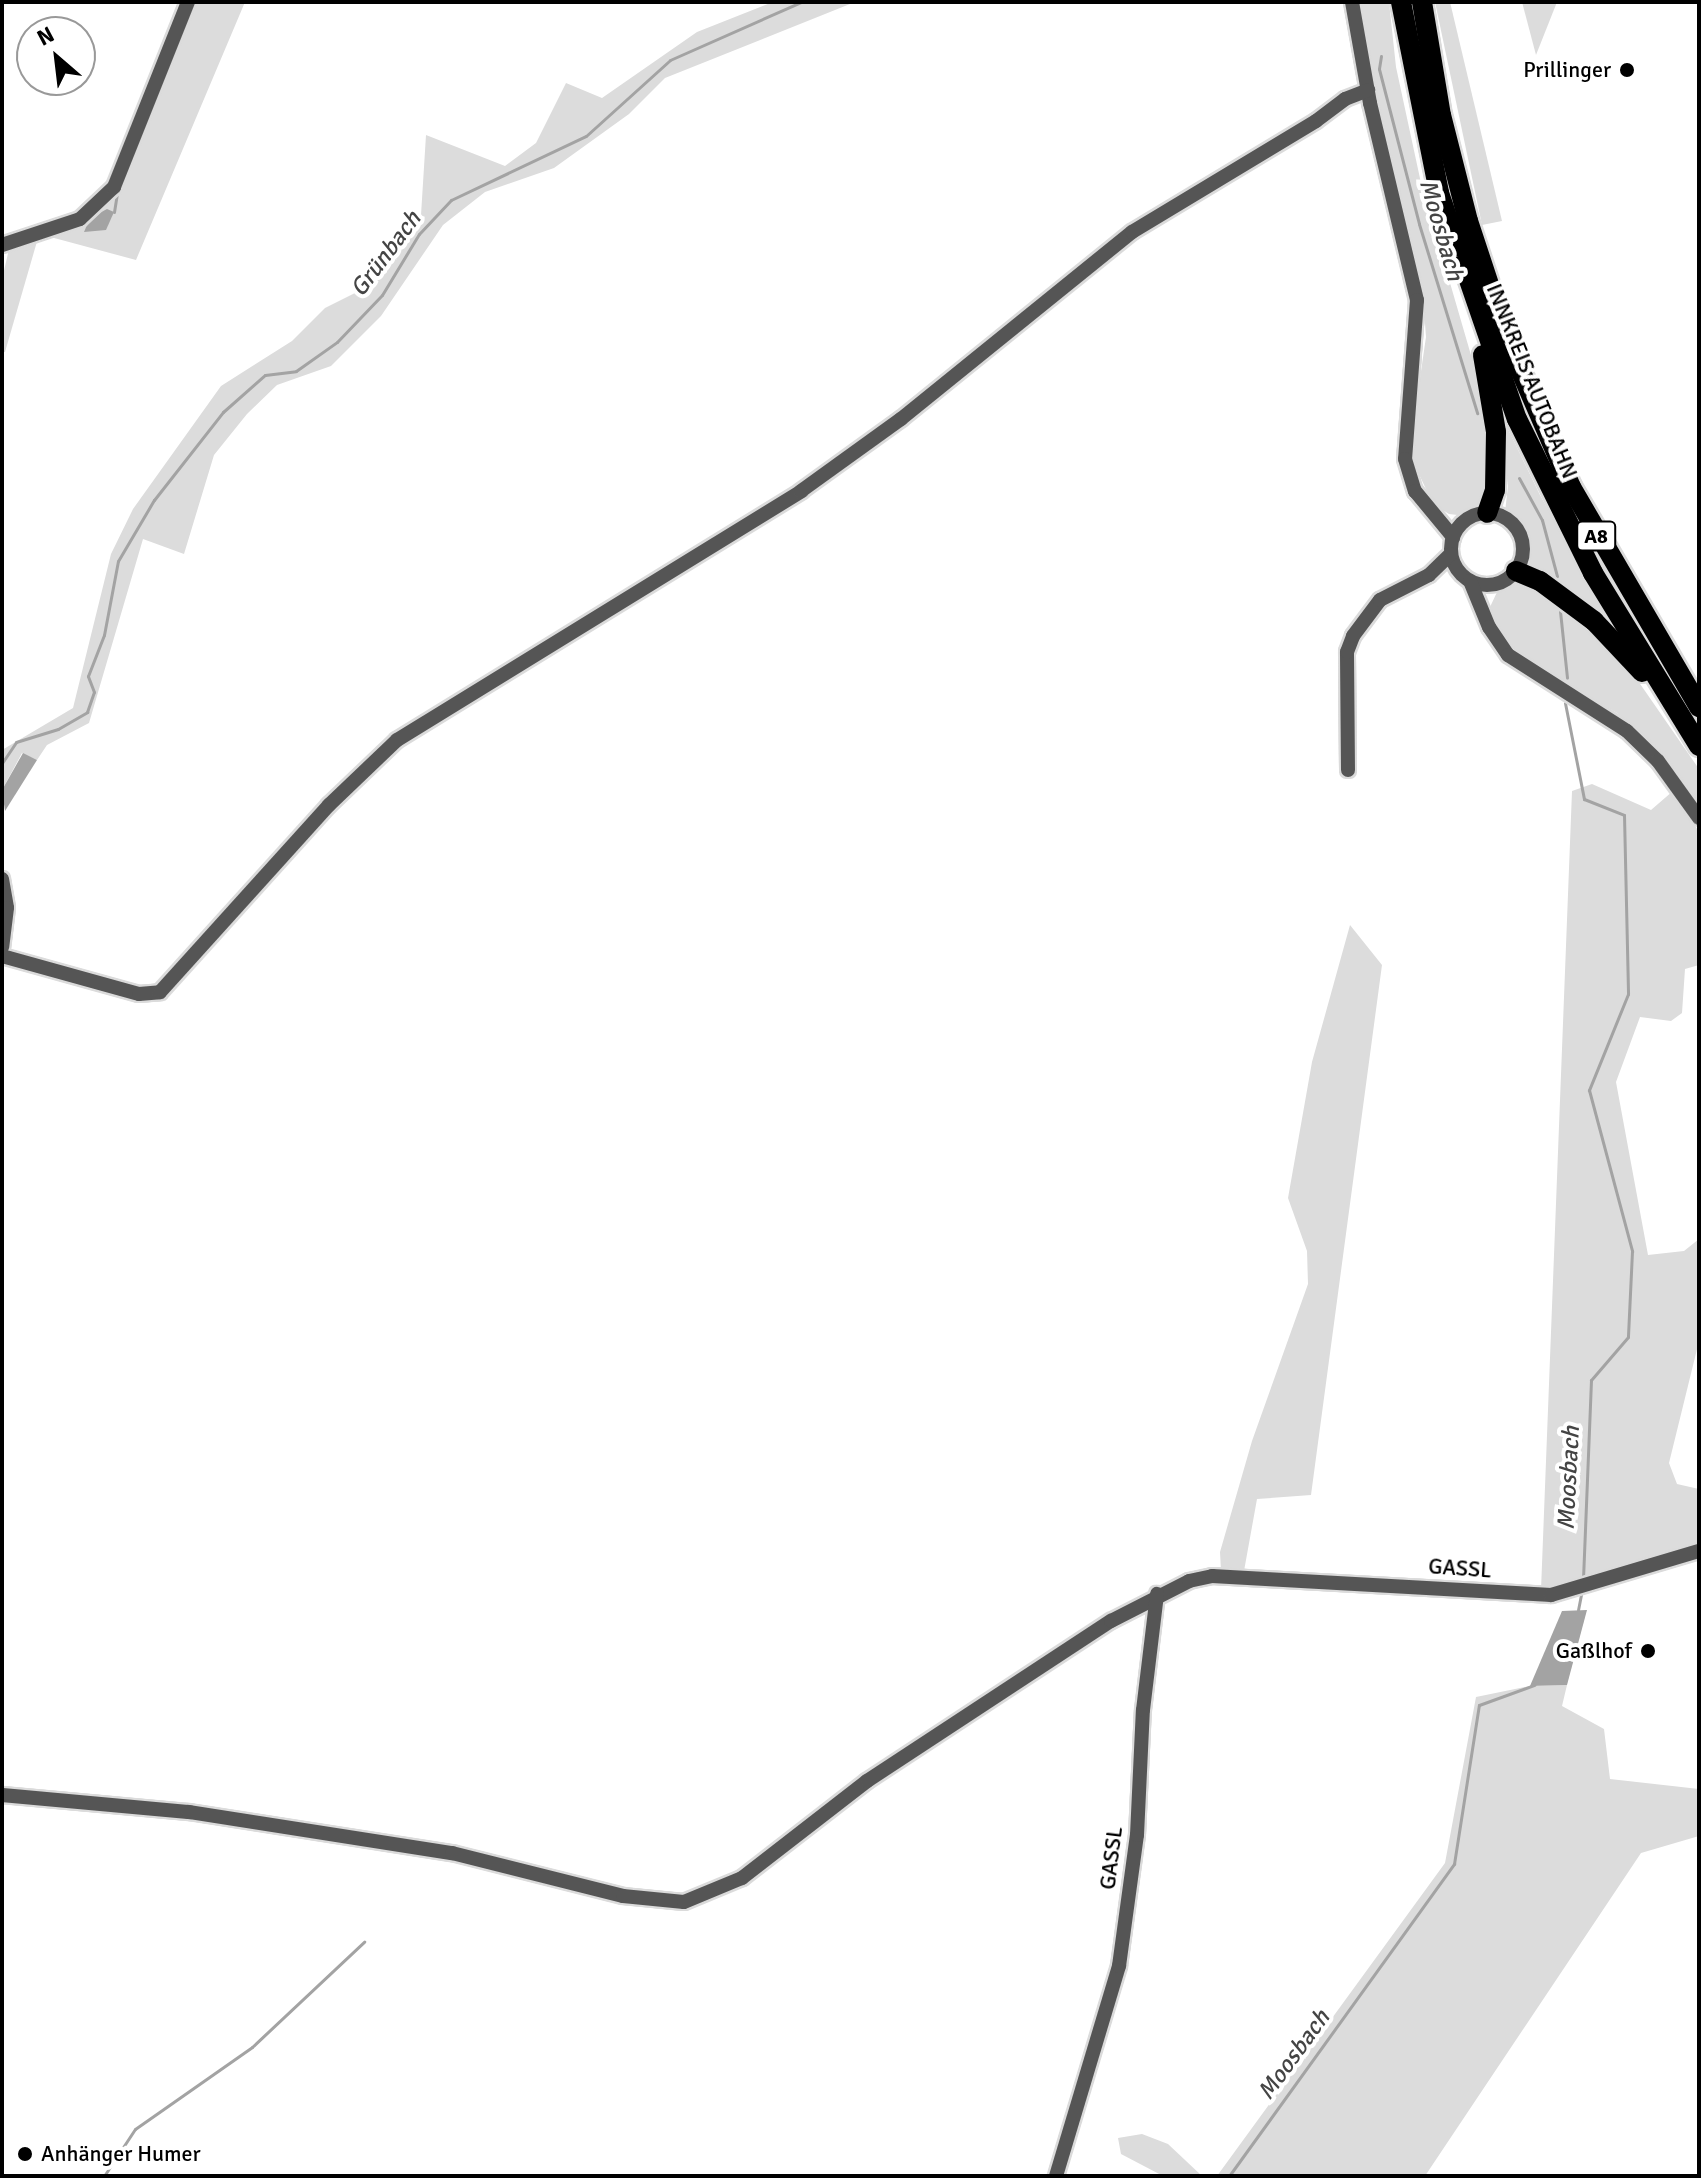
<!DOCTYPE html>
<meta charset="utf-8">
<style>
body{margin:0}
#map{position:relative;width:1701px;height:2178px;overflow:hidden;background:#fff;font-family:Signika,sans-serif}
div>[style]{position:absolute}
.green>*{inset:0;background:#dcdcdc}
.water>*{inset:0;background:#a3a3a3}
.stream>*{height:3px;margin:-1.5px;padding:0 1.5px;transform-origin:1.5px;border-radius:1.5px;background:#a3a3a3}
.roads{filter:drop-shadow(2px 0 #dbdbdb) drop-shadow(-2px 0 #dbdbdb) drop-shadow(0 2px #dbdbdb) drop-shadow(0 -2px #dbdbdb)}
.minor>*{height:14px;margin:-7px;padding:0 7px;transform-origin:7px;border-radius:7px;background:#555}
.minor>.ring{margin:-7px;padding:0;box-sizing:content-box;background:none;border:14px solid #555;border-radius:50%}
.highway>*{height:20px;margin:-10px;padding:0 10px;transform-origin:10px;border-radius:10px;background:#000}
.dots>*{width:22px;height:22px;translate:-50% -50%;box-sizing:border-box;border:4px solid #fff;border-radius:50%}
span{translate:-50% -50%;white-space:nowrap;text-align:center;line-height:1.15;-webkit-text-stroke:8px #fff;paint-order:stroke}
.shield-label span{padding:2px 6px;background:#fff;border:2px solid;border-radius:6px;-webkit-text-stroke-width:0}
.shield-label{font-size:20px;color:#000;font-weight:700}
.poi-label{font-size:22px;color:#000}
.right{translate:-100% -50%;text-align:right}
.left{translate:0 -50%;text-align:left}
.street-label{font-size:22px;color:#000}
.water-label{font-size:24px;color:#444;font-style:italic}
.frame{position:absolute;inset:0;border:4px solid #000;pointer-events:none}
.north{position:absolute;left:16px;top:16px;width:80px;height:80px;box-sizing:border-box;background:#fff;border:2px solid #999;border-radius:50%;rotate:332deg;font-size:22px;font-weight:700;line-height:32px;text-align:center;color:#000}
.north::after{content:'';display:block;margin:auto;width:28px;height:36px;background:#000;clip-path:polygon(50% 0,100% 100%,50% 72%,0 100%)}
</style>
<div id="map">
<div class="green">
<div style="clip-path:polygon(190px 2px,245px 2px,136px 260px,43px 235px,117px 192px)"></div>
<div style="clip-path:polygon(773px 2px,855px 2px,665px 78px,629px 114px,554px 168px,485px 192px,443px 225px,381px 316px,331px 366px,277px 385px,247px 414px,214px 455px,184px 554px,143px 539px,89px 723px,47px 745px,37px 760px,22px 753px,2px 790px,2px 750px,73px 708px,111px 554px,133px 509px,221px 386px,292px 341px,325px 308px,367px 287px,421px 215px,426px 135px,505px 166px,536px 143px,566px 83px,602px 98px,697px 32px)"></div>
<div style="clip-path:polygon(1361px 2px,1389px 2px,1396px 67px,1421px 183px,1491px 424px,1486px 506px,1467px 516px,1449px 514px,1433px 504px,1409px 453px,1426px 337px,1423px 297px,1369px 71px)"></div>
<div style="clip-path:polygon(1435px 2px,1450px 2px,1502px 221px,1482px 225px)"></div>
<div style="clip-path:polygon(1522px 2px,1557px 2px,1536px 55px)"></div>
<div style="clip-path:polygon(38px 238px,5px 352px,2px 352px,2px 279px,10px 245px)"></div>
<div style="clip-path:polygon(1505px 423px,1540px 495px,1617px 635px,1524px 567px,1526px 535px,1505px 512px,1508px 486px,1500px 425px)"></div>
<div style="clip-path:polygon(1526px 581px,1548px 592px,1627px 665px,1699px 769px,1699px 805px,1651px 744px,1617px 713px,1519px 657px,1496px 630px,1490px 607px,1498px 590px)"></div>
<div style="clip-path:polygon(1592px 784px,1651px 810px,1673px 791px,1699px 832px,1699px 965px,1685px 969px,1682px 1013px,1671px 1021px,1640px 1017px,1616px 1082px,1648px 1255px,1684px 1251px,1699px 1239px,1699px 1341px,1669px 1463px,1677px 1484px,1699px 1489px,1699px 1547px,1670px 1551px,1577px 1586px,1541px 1590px,1572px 791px)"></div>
<div style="clip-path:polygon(1350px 925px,1382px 965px,1311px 1495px,1257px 1499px,1244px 1571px,1221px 1571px,1220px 1552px,1252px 1441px,1308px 1284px,1307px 1251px,1288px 1198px,1312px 1062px)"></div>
<div style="clip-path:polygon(1567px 1685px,1562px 1706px,1604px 1729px,1610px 1779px,1699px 1789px,1699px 1836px,1641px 1853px,1425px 2176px,1217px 2176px,1445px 1863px,1476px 1697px,1530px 1686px)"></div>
<div style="clip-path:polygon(1142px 2134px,1168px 2144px,1202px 2176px,1163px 2176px,1121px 2154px,1118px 2138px)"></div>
</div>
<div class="water">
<div style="clip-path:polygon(107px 209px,114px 212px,106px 230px,84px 232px,90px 218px)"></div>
<div style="clip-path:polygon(23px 753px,37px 760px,5px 811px,2px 790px)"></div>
<div style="clip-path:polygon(1587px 1610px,1567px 1685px,1530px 1686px,1562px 1611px)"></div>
</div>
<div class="stream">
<div style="left:1381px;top:56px;width:13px;rotate:99deg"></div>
<div style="left:1379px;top:69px;width:160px;rotate:75.5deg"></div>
<div style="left:1419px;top:224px;width:198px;rotate:72.9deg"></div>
<div style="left:114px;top:212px;width:20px;rotate:-81deg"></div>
<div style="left:1519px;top:478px;width:48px;rotate:61.3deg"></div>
<div style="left:1542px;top:520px;width:58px;rotate:75deg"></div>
<div style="left:1560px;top:611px;width:67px;rotate:84deg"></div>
<div style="left:1565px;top:703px;width:98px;rotate:78.8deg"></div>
<div style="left:1584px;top:799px;width:43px;rotate:21.8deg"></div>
<div style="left:1624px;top:815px;width:179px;rotate:88.7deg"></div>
<div style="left:1628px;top:994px;width:104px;rotate:112.1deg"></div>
<div style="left:1589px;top:1090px;width:167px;rotate:75deg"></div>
<div style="left:1632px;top:1251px;width:86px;rotate:92.7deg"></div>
<div style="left:1628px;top:1337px;width:57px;rotate:130.7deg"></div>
<div style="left:1591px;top:1380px;width:199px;rotate:92.3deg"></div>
<div style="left:2px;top:763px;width:25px;rotate:-56deg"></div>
<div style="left:16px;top:742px;width:44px;rotate:-17.2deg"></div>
<div style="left:58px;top:729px;width:34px;rotate:-30deg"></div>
<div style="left:87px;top:712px;width:21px;rotate:-71deg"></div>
<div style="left:94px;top:692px;width:17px;rotate:-111deg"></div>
<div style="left:88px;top:676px;width:44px;rotate:-68.7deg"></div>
<div style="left:104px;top:635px;width:75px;rotate:-79.3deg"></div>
<div style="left:118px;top:561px;width:71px;rotate:-59.5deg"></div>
<div style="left:154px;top:500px;width:112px;rotate:-51.9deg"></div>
<div style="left:223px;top:412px;width:56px;rotate:-41.4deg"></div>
<div style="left:265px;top:375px;width:31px;rotate:-7deg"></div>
<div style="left:296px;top:371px;width:50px;rotate:-35.3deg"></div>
<div style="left:337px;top:342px;width:65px;rotate:-46.2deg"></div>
<div style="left:382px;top:295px;width:71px;rotate:-58.8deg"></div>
<div style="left:419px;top:234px;width:47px;rotate:-46.7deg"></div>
<div style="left:451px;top:200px;width:149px;rotate:-25.4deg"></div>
<div style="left:586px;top:136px;width:113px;rotate:-42.1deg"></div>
<div style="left:670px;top:60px;width:143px;rotate:-23.9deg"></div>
<div style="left:1578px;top:1610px;width:20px;rotate:-79deg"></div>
<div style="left:104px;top:2176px;width:56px;rotate:-56.6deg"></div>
<div style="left:135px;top:2129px;width:143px;rotate:-35deg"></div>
<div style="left:252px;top:2047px;width:154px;rotate:-43.2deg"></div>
<div style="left:1229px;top:2176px;width:385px;rotate:-54.2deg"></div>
<div style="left:1454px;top:1864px;width:161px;rotate:-81.1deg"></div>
<div style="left:1479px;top:1705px;width:59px;rotate:-20deg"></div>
</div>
<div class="roads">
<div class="minor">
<div style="left:1352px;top:2px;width:103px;rotate:79.9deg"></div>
<div style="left:1370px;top:103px;width:203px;rotate:76.6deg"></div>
<div style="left:1417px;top:300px;width:159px;rotate:94.3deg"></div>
<div style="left:1405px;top:459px;width:34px;rotate:73deg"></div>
<div style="left:1415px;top:491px;width:60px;rotate:50.4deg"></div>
<div style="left:2px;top:245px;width:82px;rotate:-18.4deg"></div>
<div style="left:80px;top:219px;width:47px;rotate:-43.3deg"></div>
<div style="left:114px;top:187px;width:199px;rotate:-68.2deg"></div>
<div class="ring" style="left:1451px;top:513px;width:58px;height:58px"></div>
<div style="left:1470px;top:581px;width:50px;rotate:67.6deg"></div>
<div style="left:1489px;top:627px;width:34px;rotate:56deg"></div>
<div style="left:1508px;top:655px;width:141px;rotate:32.6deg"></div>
<div style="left:1627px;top:731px;width:43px;rotate:44.1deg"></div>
<div style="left:1658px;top:761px;width:70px;rotate:54.3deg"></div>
<div style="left:1348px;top:770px;width:118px;rotate:-90.5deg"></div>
<div style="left:1347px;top:652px;width:17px;rotate:-69deg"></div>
<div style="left:1353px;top:636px;width:45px;rotate:-53.1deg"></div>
<div style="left:1380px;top:600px;width:55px;rotate:-27deg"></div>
<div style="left:1429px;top:575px;width:30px;rotate:-44deg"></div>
<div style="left:2px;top:879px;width:29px;rotate:80deg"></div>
<div style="left:7px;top:908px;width:39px;rotate:97deg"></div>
<div style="left:2px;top:956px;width:142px;rotate:15.5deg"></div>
<div style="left:139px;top:994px;width:21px;rotate:-5deg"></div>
<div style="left:160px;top:992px;width:252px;rotate:-47.9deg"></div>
<div style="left:329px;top:805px;width:94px;rotate:-43.7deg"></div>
<div style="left:397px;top:740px;width:475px;rotate:-31.6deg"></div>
<div style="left:801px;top:491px;width:123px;rotate:-35.8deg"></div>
<div style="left:901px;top:419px;width:297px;rotate:-39deg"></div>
<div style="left:1132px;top:232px;width:215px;rotate:-31.1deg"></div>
<div style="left:1316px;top:121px;width:36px;rotate:-37deg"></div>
<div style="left:1345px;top:99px;width:25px;rotate:-21deg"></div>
<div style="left:2px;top:1795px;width:188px;rotate:5.2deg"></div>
<div style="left:189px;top:1812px;width:266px;rotate:8.9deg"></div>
<div style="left:452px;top:1853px;width:176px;rotate:14.1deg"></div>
<div style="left:623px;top:1896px;width:61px;rotate:5.6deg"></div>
<div style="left:684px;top:1902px;width:63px;rotate:-22.5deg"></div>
<div style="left:742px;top:1878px;width:158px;rotate:-37.8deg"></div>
<div style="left:867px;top:1781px;width:292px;rotate:-33.3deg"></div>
<div style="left:1111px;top:1621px;width:88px;rotate:-27.1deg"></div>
<div style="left:1189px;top:1581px;width:24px;rotate:-12deg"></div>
<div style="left:1212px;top:1576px;width:340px;rotate:3.2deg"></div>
<div style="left:1551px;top:1595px;width:154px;rotate:-16.6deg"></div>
<div style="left:1056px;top:2176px;width:219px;rotate:-73.3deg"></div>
<div style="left:1119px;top:1966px;width:132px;rotate:-82.2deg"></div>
<div style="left:1137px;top:1835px;width:125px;rotate:-87.3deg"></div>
<div style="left:1143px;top:1710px;width:117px;rotate:-83.1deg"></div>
</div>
<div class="highway">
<div style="left:1401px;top:2px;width:195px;rotate:78.7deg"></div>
<div style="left:1439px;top:193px;width:239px;rotate:71deg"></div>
<div style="left:1517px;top:419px;width:172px;rotate:63.7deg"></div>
<div style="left:1593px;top:573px;width:203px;rotate:58.5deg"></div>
<div style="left:1422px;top:2px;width:115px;rotate:80.5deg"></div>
<div style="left:1441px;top:115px;width:109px;rotate:75.7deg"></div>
<div style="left:1468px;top:221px;width:127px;rotate:71.7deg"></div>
<div style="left:1508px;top:342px;width:158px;rotate:66.5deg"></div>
<div style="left:1571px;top:487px;width:255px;rotate:59.8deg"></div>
<div style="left:1483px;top:355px;width:78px;rotate:80.4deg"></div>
<div style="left:1496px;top:432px;width:58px;rotate:91deg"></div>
<div style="left:1495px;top:490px;width:24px;rotate:109deg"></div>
<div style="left:1516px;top:571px;width:26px;rotate:23deg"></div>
<div style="left:1540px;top:581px;width:67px;rotate:36.5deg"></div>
<div style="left:1594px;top:621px;width:70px;rotate:46.7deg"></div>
</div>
</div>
<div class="dots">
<div style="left:1627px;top:70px;background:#000"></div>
<div style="left:1648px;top:1651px;background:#000"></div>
<div style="left:25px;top:2154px;background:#000"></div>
</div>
<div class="shield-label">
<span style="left:1596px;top:536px">A8</span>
</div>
<div class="poi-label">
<span class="right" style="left:1611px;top:70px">Prillinger</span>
<span class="right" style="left:1632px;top:1651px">Gaßlhof</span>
<span class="left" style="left:41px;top:2154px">Anhänger Humer</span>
</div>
<div class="street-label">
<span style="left:1532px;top:381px;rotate:68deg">INNKREIS AUTOBAHN</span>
<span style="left:1460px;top:1568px;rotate:4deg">GASSL</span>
<span style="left:1111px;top:1858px;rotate:-83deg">GASSL</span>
</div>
<div class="water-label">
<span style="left:1441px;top:230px;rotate:74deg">Moosbach</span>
<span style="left:386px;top:254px;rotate:-53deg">Grünbach</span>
<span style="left:1569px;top:1478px;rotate:-87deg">Moosbach</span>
<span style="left:1294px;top:2055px;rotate:-54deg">Moosbach</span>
</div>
<div class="frame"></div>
<div class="north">N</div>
</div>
